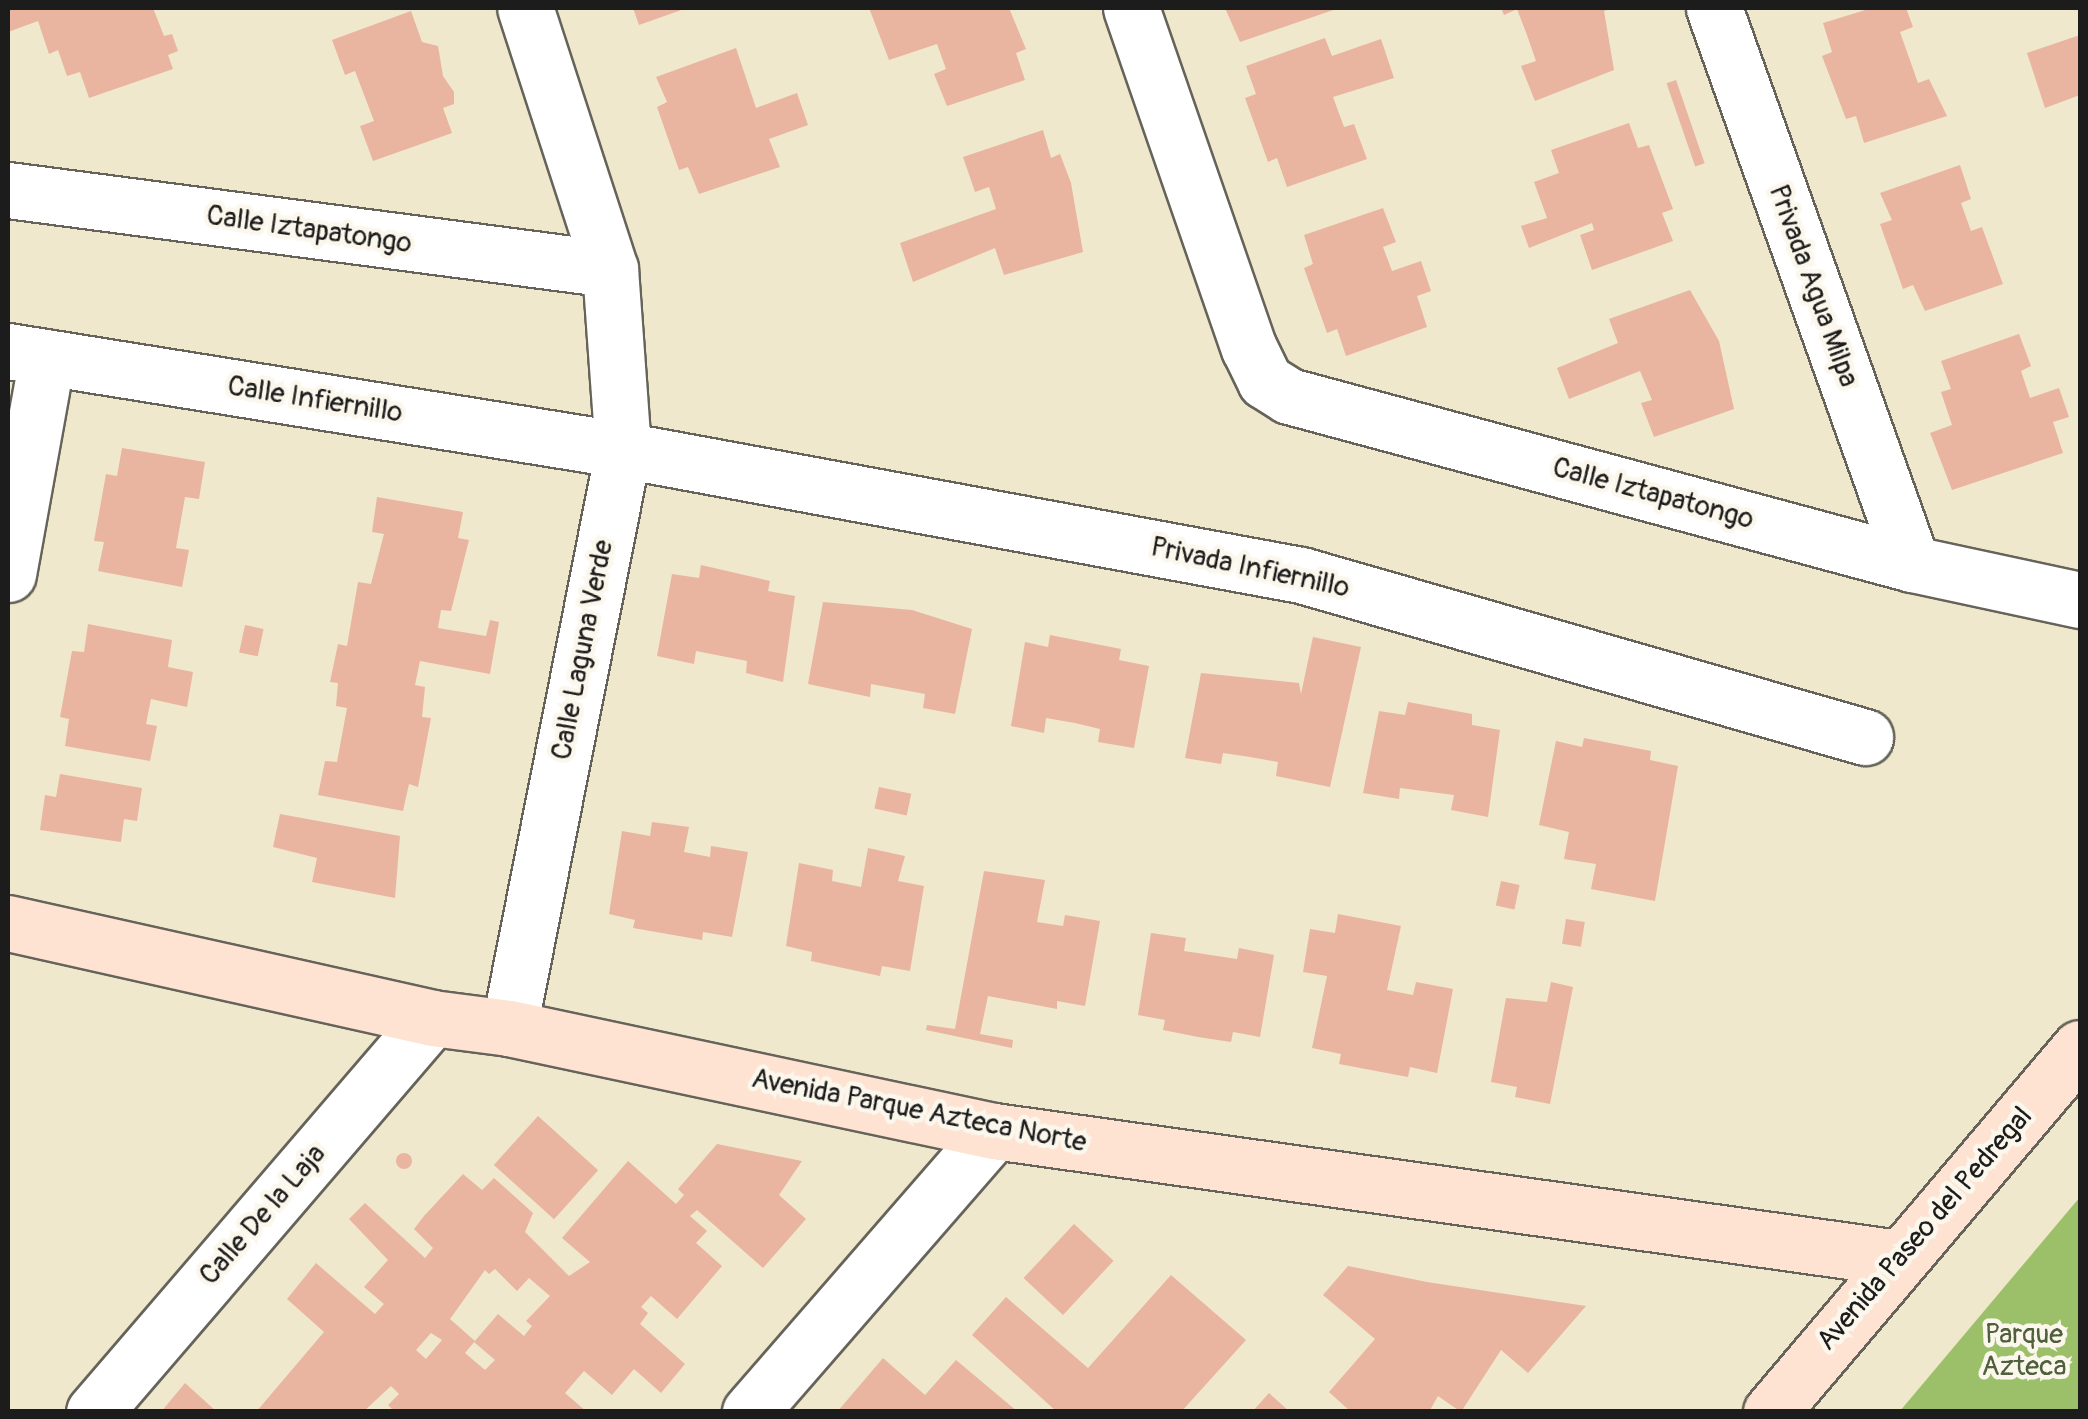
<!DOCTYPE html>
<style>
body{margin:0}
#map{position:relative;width:2088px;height:1419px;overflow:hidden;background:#efe8cc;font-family:Pangolin,sans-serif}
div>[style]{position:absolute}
.green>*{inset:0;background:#9cc06a}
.building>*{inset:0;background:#e9b5a0;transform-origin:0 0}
.round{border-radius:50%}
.roads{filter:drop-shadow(2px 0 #66635a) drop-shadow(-2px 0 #66635a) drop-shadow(0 2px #66635a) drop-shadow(0 -2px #66635a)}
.street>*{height:55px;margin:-27.5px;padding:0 27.5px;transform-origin:27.5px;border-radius:27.5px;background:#fff}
.secondary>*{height:55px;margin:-27.5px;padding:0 27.5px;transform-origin:27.5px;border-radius:27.5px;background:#fee3d2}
span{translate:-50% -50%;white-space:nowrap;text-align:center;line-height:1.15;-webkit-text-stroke:9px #fbf7ec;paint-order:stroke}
.street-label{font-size:28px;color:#1c1c1c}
.park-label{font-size:28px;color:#4f5e3b}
.frame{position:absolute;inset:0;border:10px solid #1c1c1c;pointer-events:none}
</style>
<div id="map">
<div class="green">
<div style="clip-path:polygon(2080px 1197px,2080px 1411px,1900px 1411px)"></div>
</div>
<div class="building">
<div style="clip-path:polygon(8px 8px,153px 8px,164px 36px,172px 34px,178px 51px,168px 55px,173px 69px,89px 98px,80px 72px,67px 76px,58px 50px,49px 54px,38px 21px,8px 32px)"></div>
<div style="clip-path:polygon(633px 8px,687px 8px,639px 25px)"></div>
<div style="clip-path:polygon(869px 8px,1009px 8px,1026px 49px,1016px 53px,1025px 80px,947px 106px,934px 74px,946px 69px,937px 44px,889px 60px)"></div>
<div style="clip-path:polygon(1225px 8px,1339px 8px,1240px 42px)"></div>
<div style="clip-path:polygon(1501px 8px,1613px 8px,1604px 11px,1614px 70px,1535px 101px,1521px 66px,1536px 61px,1527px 35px,1517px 9px,1504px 15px)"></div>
<div style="clip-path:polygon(1872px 8px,1906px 8px,1913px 27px,1900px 32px,1918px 83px,1929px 79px,1947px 116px,1864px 143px,1856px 116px,1846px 119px,1822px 56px,1832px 52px,1823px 23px)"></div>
<div style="clip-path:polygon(411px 11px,422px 42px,438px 46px,443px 76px,454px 92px,454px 104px,443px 108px,452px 133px,373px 161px,360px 126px,374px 121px,355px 71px,345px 75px,332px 40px)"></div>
<div style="clip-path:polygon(2080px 35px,2080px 95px,2045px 108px,2027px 53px)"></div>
<div style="clip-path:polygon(1325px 38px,1332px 56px,1381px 39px,1394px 78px,1333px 97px,1344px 127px,1354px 124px,1367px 159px,1287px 187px,1277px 158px,1268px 162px,1254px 123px,1245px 98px,1256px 94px,1246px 66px)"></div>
<div style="clip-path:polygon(736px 48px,756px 108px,797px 93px,808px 125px,769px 139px,780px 167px,699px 194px,688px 167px,679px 170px,657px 107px,667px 102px,656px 77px)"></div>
<div style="left:1676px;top:80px;width:88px;height:10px;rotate:71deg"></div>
<div style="clip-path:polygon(1629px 123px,1638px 148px,1649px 145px,1673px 209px,1662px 213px,1673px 241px,1592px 270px,1580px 235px,1594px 230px,1592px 223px,1529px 248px,1521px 226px,1547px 218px,1534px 182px,1559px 173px,1551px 150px)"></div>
<div style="clip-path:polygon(1043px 130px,1051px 158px,1060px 154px,1071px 183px,1083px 252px,1004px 275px,995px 248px,913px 282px,900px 243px,996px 209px,989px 187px,975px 192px,963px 157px)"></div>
<div style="clip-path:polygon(1960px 165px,1971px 199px,1961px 203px,1971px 231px,1982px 227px,2003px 284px,1925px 311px,1913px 285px,1903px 289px,1880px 224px,1892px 220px,1880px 193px)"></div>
<div style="clip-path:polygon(1383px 208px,1396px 242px,1383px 247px,1392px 271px,1421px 261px,1431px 291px,1417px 296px,1427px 327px,1346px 356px,1337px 329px,1327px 333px,1304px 268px,1313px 264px,1304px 235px)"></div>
<div style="clip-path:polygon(1690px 290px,1719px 341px,1734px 409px,1654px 437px,1641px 403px,1652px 400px,1640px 371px,1569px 399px,1557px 368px,1618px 343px,1609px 319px)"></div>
<div style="clip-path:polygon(2019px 334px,2031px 366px,2021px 371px,2030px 398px,2059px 388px,2069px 417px,2053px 422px,2063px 453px,1952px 490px,1930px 433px,1952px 425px,1941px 392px,1951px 389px,1941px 361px)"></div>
<div style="clip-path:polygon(122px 448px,205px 462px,199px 499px,185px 497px,176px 548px,189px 550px,182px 587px,98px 571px,104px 542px,94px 541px,106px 474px,117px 476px)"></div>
<div style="clip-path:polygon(377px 497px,463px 512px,458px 538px,469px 540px,451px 611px,441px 610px,438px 628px,486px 636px,490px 620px,499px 622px,490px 674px,420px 661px,415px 685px,425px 687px,422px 717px,431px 718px,418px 787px,409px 784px,403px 811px,318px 795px,325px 761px,337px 762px,347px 708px,336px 706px,338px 683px,330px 682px,338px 644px,347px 646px,358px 582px,371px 584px,384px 534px,372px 532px)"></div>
<div style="clip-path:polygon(701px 565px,770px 581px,768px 591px,795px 596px,783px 682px,746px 673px,747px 661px,696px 651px,694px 664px,657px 656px,672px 574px,699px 578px)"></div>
<div style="clip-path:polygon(823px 602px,912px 610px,972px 629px,955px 714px,923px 708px,925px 694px,871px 684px,870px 697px,808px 684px)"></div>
<div style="clip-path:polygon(88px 624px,172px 640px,168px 667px,193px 672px,187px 707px,151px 699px,146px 724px,157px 726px,150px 761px,65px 746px,69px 719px,60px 717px,72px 651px,84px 652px)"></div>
<div style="left:245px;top:625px;width:19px;height:28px;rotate:12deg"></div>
<div style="clip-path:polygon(1050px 635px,1121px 649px,1119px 660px,1149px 666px,1134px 748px,1098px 742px,1100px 729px,1075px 723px,1046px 718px,1044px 733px,1011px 726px,1025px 642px,1048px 647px)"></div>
<div style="clip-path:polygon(1313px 637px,1361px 647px,1330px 787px,1276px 776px,1278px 762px,1250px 757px,1223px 753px,1221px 764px,1185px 758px,1201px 673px,1299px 683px,1301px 694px)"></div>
<div style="clip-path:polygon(1408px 702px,1472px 714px,1472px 725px,1500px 730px,1488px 817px,1451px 810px,1454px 795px,1400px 788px,1399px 799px,1363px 793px,1379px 711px,1405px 715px)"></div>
<div style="clip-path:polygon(1584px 738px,1651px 751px,1650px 760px,1678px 766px,1655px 901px,1591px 889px,1596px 864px,1564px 859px,1569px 832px,1539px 825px,1556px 741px,1582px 747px)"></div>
<div style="clip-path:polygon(60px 774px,142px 788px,137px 821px,124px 819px,121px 842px,40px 830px,45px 795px,56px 797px)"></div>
<div style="left:879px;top:787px;width:33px;height:22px;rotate:12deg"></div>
<div style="clip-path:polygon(280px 814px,400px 836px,395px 898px,312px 882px,317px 858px,273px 847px)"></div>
<div style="clip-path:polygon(652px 822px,689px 827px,684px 852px,710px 857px,711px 846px,748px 852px,732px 937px,703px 932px,702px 940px,633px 928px,635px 920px,609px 914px,622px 831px,650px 836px)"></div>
<div style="clip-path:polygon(868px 848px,905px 856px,898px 881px,924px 886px,910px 971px,882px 966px,880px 976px,811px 961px,812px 952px,786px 946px,799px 863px,833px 870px,832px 881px,861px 887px)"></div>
<div style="clip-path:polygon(984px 871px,1045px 880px,1037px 922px,1063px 926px,1065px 915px,1100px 921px,1085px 1006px,1057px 1001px,1057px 1009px,988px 996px,980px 1034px,1013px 1040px,1012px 1048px,926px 1030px,927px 1025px,955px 1029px)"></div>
<div style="left:1501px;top:881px;width:19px;height:25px;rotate:12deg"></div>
<div style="clip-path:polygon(1338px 914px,1401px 926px,1387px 990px,1413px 995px,1416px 982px,1453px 989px,1437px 1073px,1410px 1067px,1408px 1077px,1339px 1064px,1341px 1054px,1312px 1048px,1327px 976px,1303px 972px,1310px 929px,1335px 933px)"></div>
<div style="left:1566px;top:919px;width:19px;height:25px;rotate:9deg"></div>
<div style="clip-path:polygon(1151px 933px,1186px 938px,1184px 951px,1237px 959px,1239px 948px,1274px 955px,1260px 1037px,1233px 1032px,1231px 1042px,1198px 1037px,1163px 1030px,1165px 1020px,1138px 1015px)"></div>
<div style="clip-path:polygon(1551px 982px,1573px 987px,1550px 1104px,1515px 1097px,1517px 1087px,1491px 1082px,1506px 998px,1547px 1002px)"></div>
<div style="left:538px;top:1116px;width:81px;height:66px;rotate:42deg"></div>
<div style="clip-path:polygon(evenodd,717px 1144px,802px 1161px,779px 1195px,806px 1219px,763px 1268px,697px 1210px,690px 1216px,707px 1231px,696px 1243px,722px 1266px,677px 1319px,651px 1296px,641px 1307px,648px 1313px,640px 1324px,685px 1364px,661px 1393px,634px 1369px,612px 1395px,584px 1371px,565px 1393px,587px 1412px,395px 1412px,388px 1405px,399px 1394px,391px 1386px,363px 1412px,256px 1412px,324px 1332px,287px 1299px,316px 1263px,375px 1314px,384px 1304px,364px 1287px,388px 1260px,349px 1219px,365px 1203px,425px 1258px,433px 1248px,414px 1229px,424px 1216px,463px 1174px,482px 1190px,494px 1178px,533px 1213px,525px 1232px,569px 1276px,590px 1262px,562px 1238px,628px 1161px,676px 1204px,684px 1195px,678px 1189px,717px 1144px,495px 1269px,517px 1291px,529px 1278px,550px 1296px,526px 1321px,532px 1326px,524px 1336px,498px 1314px,474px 1342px,495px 1360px,485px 1370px,465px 1353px,475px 1341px,450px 1319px,485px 1270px,489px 1274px,495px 1269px,717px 1144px,431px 1333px,442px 1340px,426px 1359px,416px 1350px,431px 1333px)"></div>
<div class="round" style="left:396px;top:1153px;width:16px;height:16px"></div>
<div style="left:1074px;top:1224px;width:54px;height:74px;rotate:43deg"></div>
<div style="clip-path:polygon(1348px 1266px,1427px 1282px,1586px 1306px,1528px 1373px,1501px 1350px,1461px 1412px,1438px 1396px,1429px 1412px,1351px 1412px,1329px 1392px,1375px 1339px,1323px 1295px)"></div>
<div style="clip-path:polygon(1171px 1275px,1246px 1340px,1181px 1412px,1057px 1412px,972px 1335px,1006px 1297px,1088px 1368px)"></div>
<div style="clip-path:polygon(883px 1358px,925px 1395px,956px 1360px,1018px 1412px,837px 1412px)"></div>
<div style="clip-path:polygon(185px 1383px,217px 1412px,161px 1412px)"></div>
<div style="clip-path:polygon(1269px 1393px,1290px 1412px,1252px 1412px)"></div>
</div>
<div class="roads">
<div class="street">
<div style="left:1131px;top:8px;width:360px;rotate:70.9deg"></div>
<div style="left:1249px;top:348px;width:37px;rotate:64deg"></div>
<div style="left:1265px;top:381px;width:28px;rotate:32deg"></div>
<div style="left:1289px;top:396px;width:645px;rotate:15.09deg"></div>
<div style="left:1912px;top:564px;width:172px;rotate:12.1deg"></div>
<div style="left:1714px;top:8px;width:590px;rotate:70.4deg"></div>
<div style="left:8px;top:190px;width:607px;rotate:7.48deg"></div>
<div style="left:8px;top:351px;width:623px;rotate:9.14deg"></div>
<div style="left:623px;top:450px;width:689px;rotate:10.45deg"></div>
<div style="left:1301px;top:575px;width:587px;rotate:16.03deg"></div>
<div style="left:8px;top:574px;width:220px;rotate:-79.8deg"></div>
<div style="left:509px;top:1028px;width:589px;rotate:-78.84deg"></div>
<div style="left:623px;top:450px;width:181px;rotate:-94.1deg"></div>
<div style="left:610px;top:269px;width:274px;rotate:-108deg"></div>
<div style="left:94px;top:1412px;width:519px;rotate:-49.37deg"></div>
<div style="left:750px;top:1412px;width:372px;rotate:-49deg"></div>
</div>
<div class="secondary">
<div style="left:8px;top:923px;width:435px;rotate:12.6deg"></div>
<div style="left:432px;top:1018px;width:78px;rotate:7.4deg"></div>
<div style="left:509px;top:1028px;width:496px;rotate:12deg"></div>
<div style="left:994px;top:1131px;width:914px;rotate:7.99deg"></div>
<div style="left:1771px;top:1412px;width:477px;rotate:-49.7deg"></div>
</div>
</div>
<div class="street-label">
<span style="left:309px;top:230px;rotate:8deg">Calle Iztapatongo</span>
<span style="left:1813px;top:286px;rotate:70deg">Privada Agua Milpa</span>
<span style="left:315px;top:400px;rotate:9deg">Calle Infiernillo</span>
<span style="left:1653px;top:494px;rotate:15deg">Calle Iztapatongo</span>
<span style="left:1250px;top:568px;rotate:12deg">Privada Infiernillo</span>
<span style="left:583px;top:650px;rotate:-79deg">Calle Laguna Verde</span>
<span style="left:919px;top:1111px;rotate:11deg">Avenida Parque Azteca Norte</span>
<span style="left:263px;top:1215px;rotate:-49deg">Calle De la Laja</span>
<span style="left:1925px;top:1229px;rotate:-49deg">Avenida Paseo del Pedregal</span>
</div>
<div class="park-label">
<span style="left:2024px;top:1351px">Parque<br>Azteca</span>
</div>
<div class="frame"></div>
</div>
